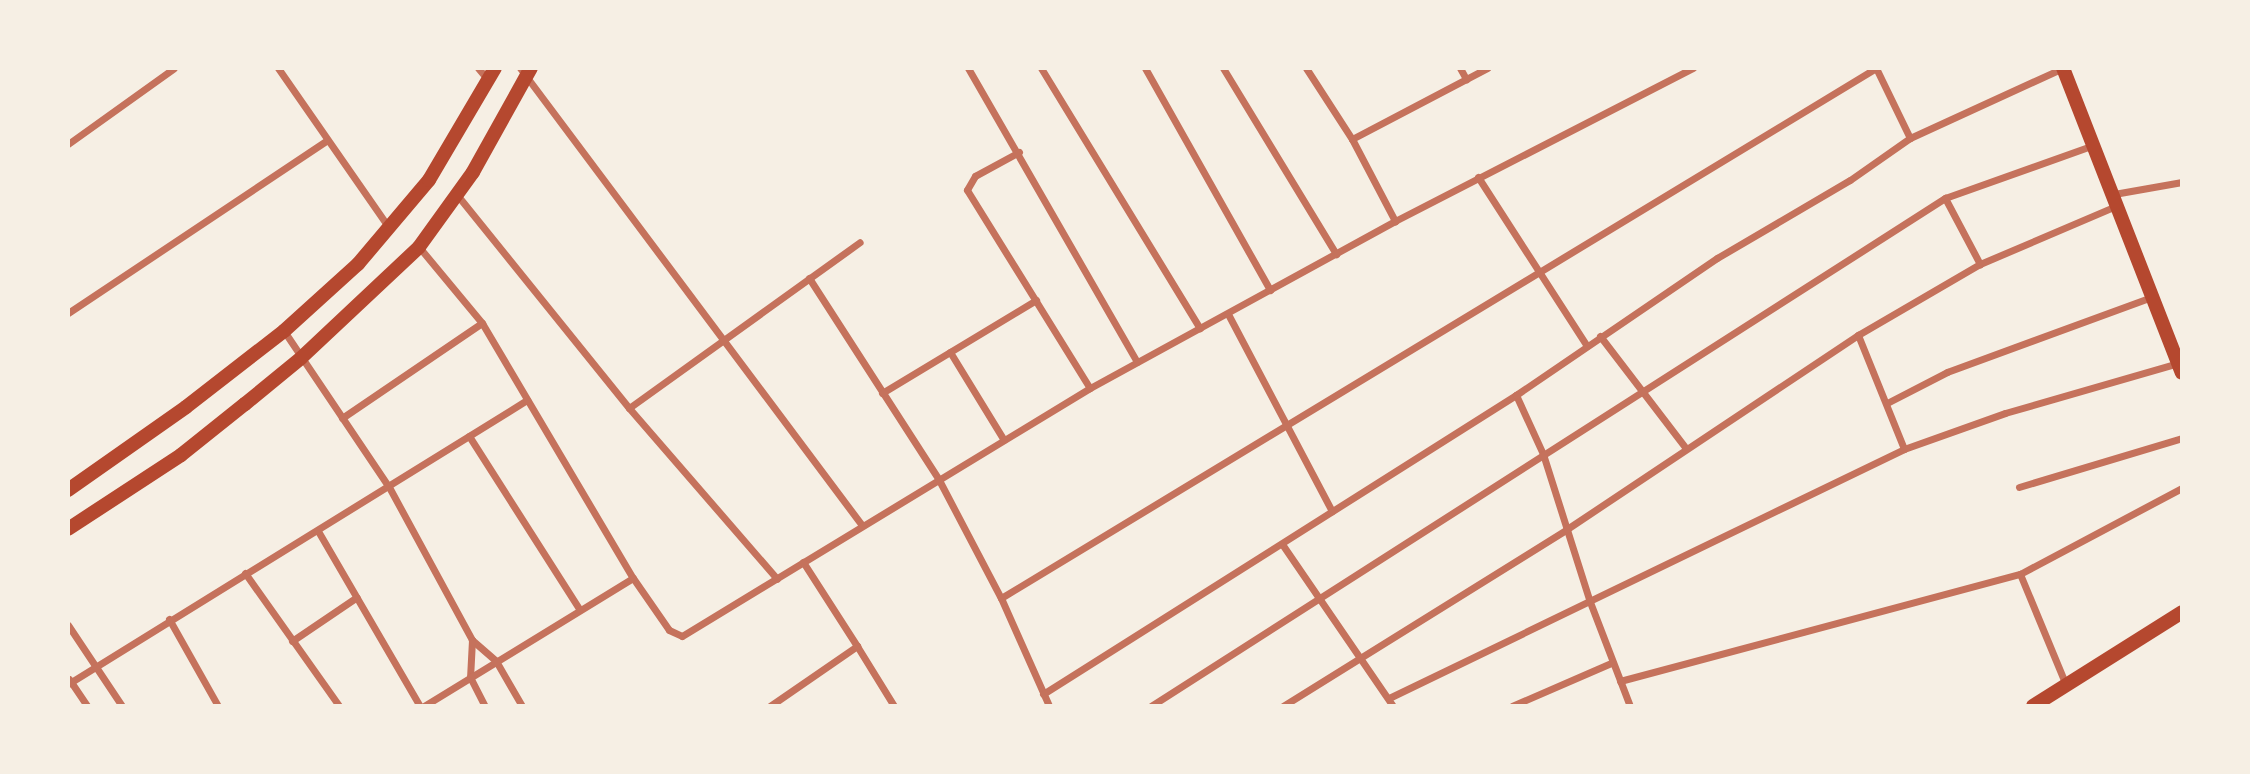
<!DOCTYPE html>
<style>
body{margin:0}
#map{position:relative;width:2250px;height:774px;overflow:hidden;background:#f6efe4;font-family:Cabin,sans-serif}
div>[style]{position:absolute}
.minor>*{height:7px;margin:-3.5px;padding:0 3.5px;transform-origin:3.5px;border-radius:3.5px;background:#c5725c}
.secondary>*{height:14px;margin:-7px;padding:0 7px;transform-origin:7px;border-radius:7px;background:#b5482f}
span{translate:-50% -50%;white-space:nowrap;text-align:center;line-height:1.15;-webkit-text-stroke:5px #f6efe4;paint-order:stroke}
.frame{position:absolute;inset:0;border:70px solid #f6efe4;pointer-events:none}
</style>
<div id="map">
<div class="minor">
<div style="left:278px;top:68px;width:196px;rotate:55.2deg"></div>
<div style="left:478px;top:68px;width:16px;rotate:50deg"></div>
<div style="left:520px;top:68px;width:569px;rotate:53.21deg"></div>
<div style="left:968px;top:68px;width:339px;rotate:60.1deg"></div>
<div style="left:1041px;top:68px;width:305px;rotate:58.6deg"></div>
<div style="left:1145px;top:68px;width:255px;rotate:60.6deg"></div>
<div style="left:1223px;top:68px;width:218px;rotate:58.7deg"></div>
<div style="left:1306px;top:68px;width:85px;rotate:57.1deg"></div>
<div style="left:1352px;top:139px;width:93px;rotate:62.3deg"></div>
<div style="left:1460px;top:68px;width:13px;rotate:61deg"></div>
<div style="left:1352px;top:139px;width:153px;rotate:-27.7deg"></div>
<div style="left:68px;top:144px;width:130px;rotate:-35.6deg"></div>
<div style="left:1019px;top:152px;width:50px;rotate:151.4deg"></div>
<div style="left:975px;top:176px;width:16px;rotate:120deg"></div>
<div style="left:967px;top:190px;width:233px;rotate:58.2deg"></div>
<div style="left:1478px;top:177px;width:201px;rotate:57.2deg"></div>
<div style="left:2114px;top:194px;width:69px;rotate:-10deg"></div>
<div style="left:458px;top:196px;width:272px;rotate:51.1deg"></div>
<div style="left:629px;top:408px;width:226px;rotate:49.1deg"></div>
<div style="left:1945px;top:198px;width:75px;rotate:62.1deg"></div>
<div style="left:419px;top:247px;width:99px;rotate:50.3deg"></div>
<div style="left:482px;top:323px;width:296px;rotate:59.4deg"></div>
<div style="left:633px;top:578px;width:63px;rotate:55.3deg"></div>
<div style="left:669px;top:630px;width:14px;rotate:25deg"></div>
<div style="left:682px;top:636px;width:477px;rotate:-31.3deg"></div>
<div style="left:1090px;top:388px;width:348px;rotate:-28.7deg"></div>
<div style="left:1395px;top:221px;width:335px;rotate:-27.2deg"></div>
<div style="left:809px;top:278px;width:240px;rotate:57.2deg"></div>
<div style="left:939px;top:480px;width:133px;rotate:62.3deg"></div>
<div style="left:1001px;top:598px;width:118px;rotate:66deg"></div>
<div style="left:68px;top:313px;width:310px;rotate:-33.7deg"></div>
<div style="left:1228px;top:314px;width:223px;rotate:62.2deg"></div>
<div style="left:284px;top:331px;width:188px;rotate:56.1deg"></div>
<div style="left:389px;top:487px;width:174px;rotate:61.5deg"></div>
<div style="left:472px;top:640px;width:32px;rotate:41deg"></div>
<div style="left:496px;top:661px;width:52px;rotate:60deg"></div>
<div style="left:1858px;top:335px;width:123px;rotate:68deg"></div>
<div style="left:1600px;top:336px;width:140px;rotate:52.6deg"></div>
<div style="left:950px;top:352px;width:103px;rotate:58.5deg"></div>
<div style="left:882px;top:393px;width:180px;rotate:-31.1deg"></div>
<div style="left:1516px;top:395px;width:65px;rotate:65.4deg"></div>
<div style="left:1543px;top:454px;width:155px;rotate:72.4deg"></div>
<div style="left:1590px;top:602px;width:111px;rotate:69deg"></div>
<div style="left:1887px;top:403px;width:68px;rotate:-27.3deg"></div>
<div style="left:1947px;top:372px;width:218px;rotate:-20.1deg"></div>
<div style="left:629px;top:408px;width:284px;rotate:-35.7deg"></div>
<div style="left:342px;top:418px;width:169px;rotate:-34.2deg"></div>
<div style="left:469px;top:436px;width:206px;rotate:57.5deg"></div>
<div style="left:2019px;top:487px;width:170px;rotate:-16.7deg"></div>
<div style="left:318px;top:531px;width:203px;rotate:59.8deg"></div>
<div style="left:1282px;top:544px;width:196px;rotate:55.6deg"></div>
<div style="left:245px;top:573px;width:163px;rotate:54.7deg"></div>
<div style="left:2020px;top:574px;width:120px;rotate:67.5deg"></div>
<div style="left:1001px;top:598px;width:1023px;rotate:-31.2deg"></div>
<div style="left:1876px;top:68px;width:78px;rotate:64.1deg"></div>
<div style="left:169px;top:619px;width:100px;rotate:60.6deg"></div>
<div style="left:68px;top:625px;width:97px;rotate:56.3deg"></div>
<div style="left:472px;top:640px;width:37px;rotate:93deg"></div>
<div style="left:470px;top:677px;width:33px;rotate:63deg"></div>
<div style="left:292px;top:641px;width:78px;rotate:-34.1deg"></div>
<div style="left:857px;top:646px;width:70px;rotate:58.3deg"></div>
<div style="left:69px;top:679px;width:32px;rotate:56deg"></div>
<div style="left:1620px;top:681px;width:414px;rotate:-15deg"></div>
<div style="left:2020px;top:574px;width:183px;rotate:-28deg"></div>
<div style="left:68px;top:684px;width:540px;rotate:-31.75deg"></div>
<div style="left:1043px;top:694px;width:560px;rotate:-32.3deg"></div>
<div style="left:1516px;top:395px;width:243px;rotate:-34.3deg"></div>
<div style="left:1717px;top:258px;width:154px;rotate:-30.4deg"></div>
<div style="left:1850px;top:180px;width:73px;rotate:-35deg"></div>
<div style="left:1910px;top:138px;width:168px;rotate:-24.6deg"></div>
<div style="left:1389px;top:698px;width:572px;rotate:-25.8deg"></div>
<div style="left:1904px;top:449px;width:107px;rotate:-19.6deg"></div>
<div style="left:2005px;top:413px;width:180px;rotate:-16.1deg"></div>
<div style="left:424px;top:706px;width:245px;rotate:-31.5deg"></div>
<div style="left:770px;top:706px;width:106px;rotate:-34.6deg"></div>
<div style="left:857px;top:646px;width:100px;rotate:-122.7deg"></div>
<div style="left:1151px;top:706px;width:943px;rotate:-32.61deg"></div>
<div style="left:1945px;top:198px;width:158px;rotate:-19.6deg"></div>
<div style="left:1283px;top:706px;width:335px;rotate:-31.9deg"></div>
<div style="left:1567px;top:529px;width:350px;rotate:-33.7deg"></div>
<div style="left:1858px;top:335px;width:141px;rotate:-30.2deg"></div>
<div style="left:1980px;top:264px;width:150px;rotate:-23.1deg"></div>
<div style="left:1512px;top:706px;width:108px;rotate:-23.5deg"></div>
</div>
<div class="secondary">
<div style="left:2063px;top:68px;width:327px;rotate:68.7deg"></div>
<div style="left:68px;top:490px;width:144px;rotate:-35.1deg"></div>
<div style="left:186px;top:407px;width:124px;rotate:-37.8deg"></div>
<div style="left:284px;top:331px;width:100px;rotate:-42.2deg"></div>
<div style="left:358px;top:264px;width:110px;rotate:-49.8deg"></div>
<div style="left:429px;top:180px;width:130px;rotate:-59.5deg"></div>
<div style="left:68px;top:529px;width:135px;rotate:-33.2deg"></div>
<div style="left:181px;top:455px;width:82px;rotate:-38.6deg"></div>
<div style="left:245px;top:404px;width:72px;rotate:-39.4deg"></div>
<div style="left:301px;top:358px;width:162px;rotate:-43.2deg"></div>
<div style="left:419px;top:247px;width:92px;rotate:-54.2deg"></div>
<div style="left:473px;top:172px;width:119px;rotate:-60.9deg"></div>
<div style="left:2033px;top:706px;width:176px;rotate:-32.2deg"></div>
</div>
<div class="frame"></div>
</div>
